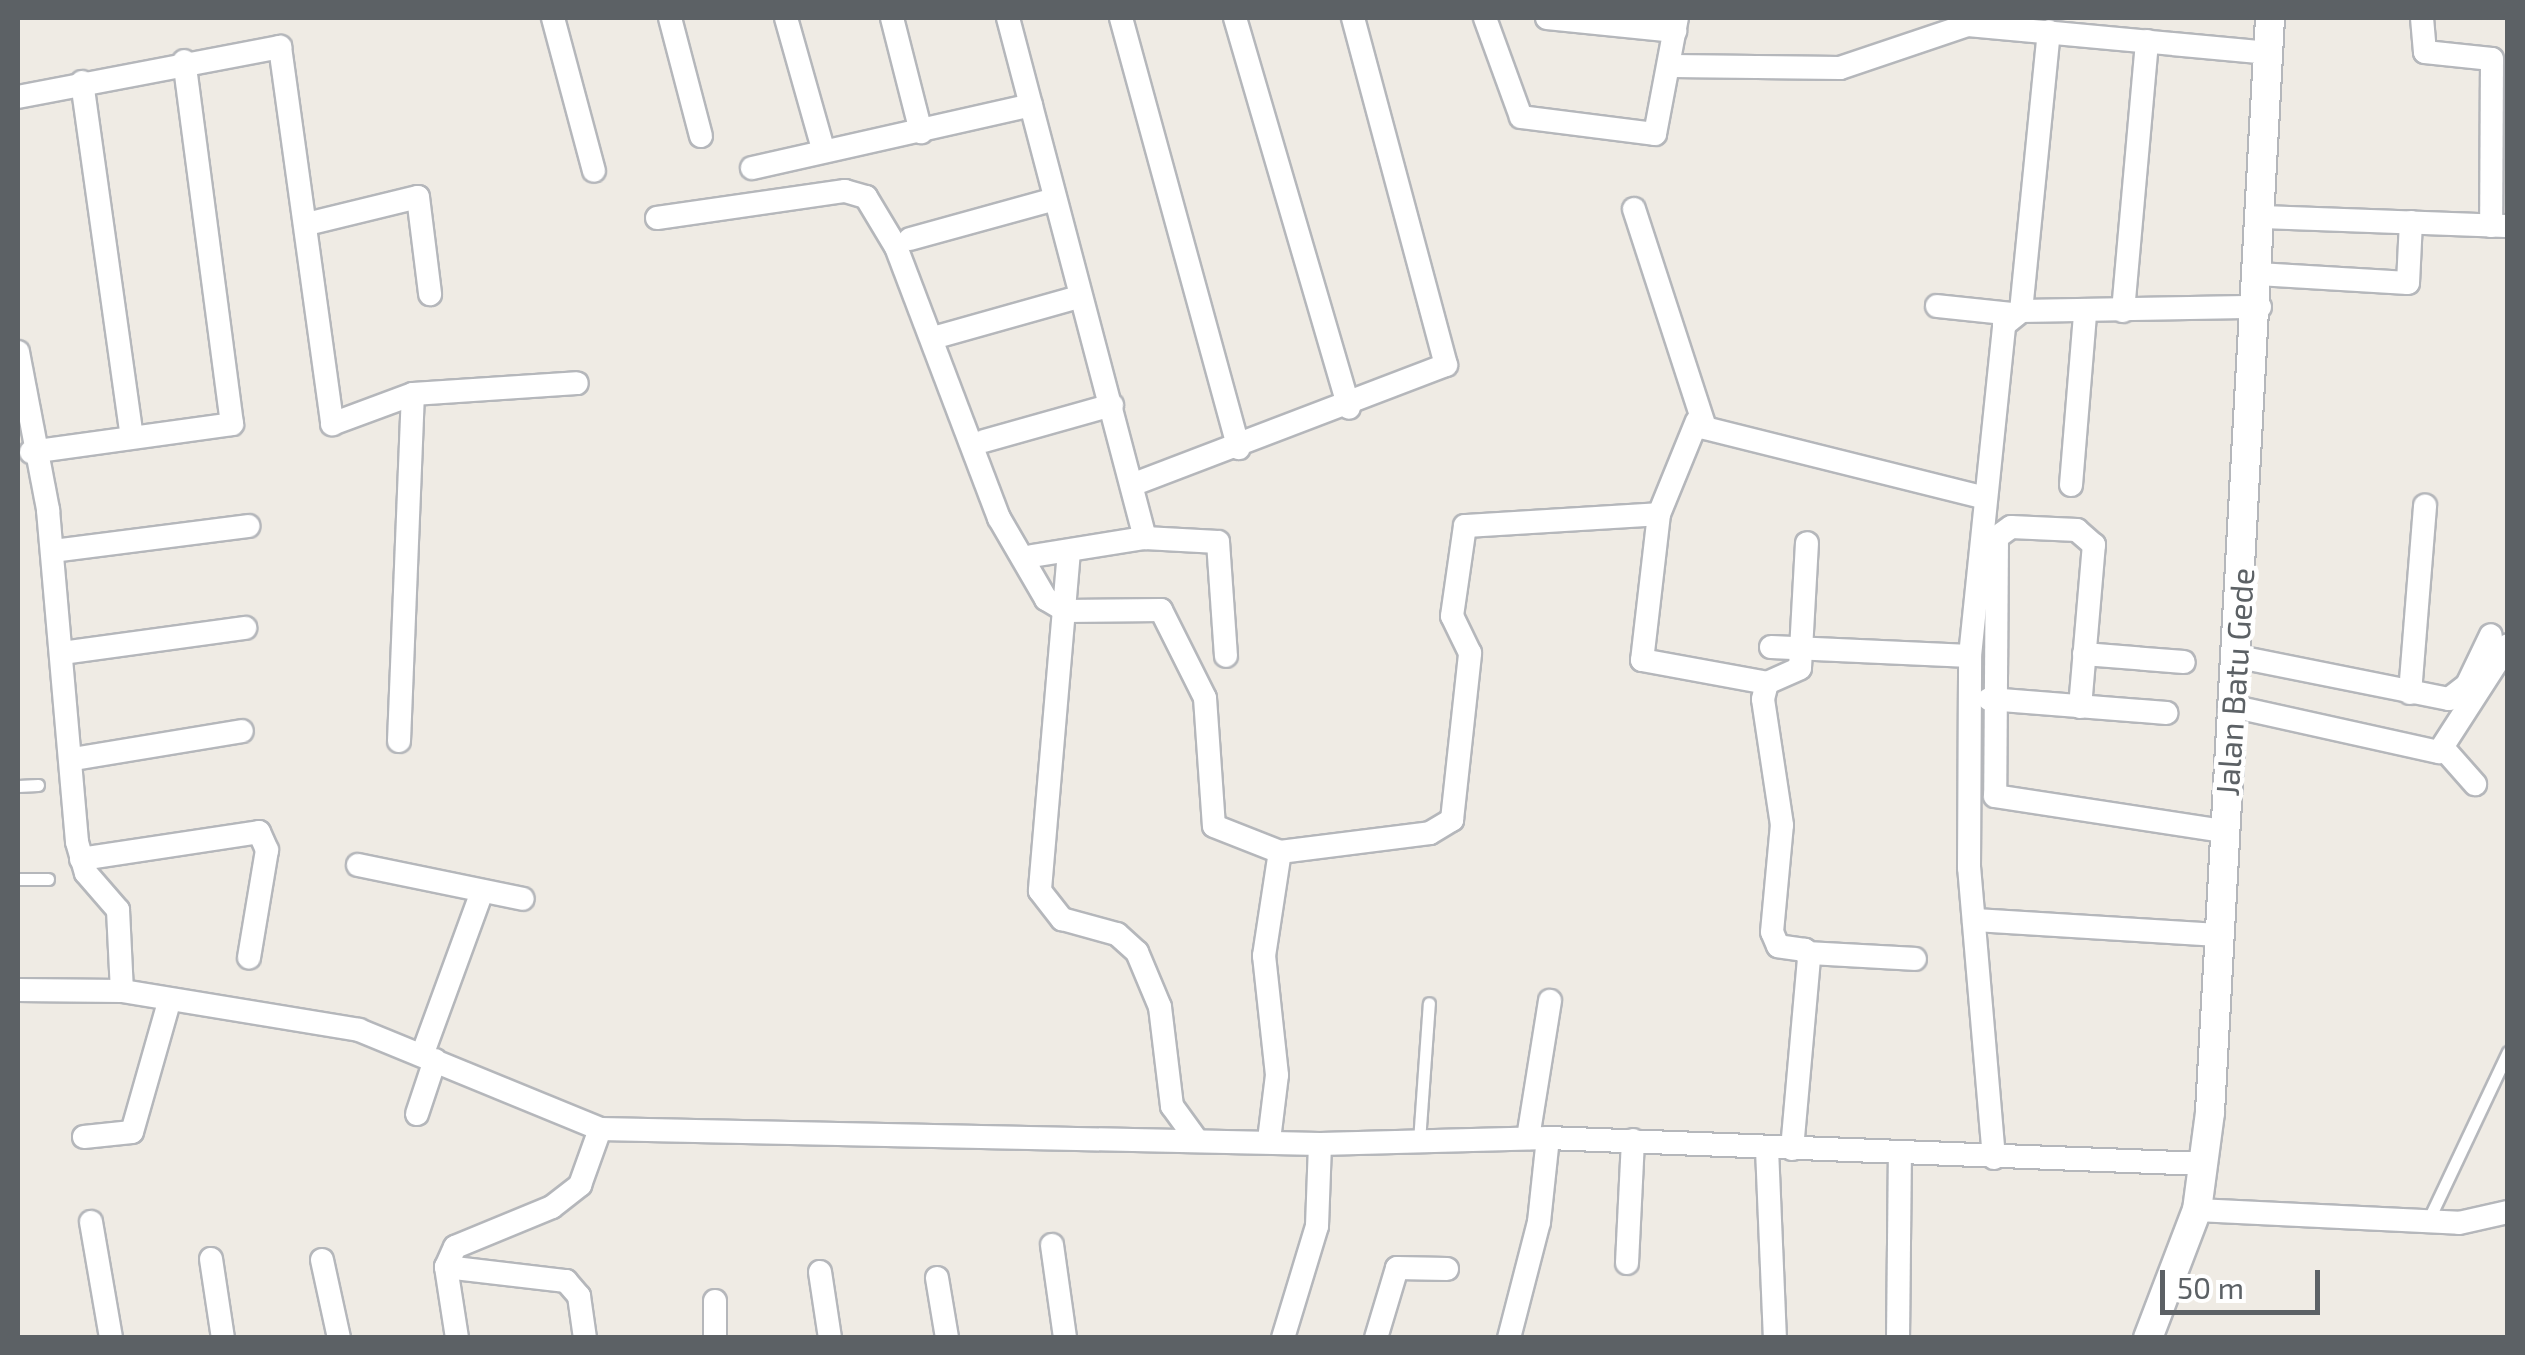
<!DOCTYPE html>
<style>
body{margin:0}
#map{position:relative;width:2525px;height:1355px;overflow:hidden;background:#efebe4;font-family:"Exo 2",sans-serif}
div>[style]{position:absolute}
.roads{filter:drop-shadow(2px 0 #b5b7bb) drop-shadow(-2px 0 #b5b7bb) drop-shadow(0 2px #b5b7bb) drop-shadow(0 -2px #b5b7bb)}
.service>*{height:11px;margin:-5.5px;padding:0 5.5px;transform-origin:5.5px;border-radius:5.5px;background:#fff}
.minor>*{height:22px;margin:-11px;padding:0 11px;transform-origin:11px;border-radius:11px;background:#fff}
.tertiary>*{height:28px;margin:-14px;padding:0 14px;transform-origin:14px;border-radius:14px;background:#fff}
span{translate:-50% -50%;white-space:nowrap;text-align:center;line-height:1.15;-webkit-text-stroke:9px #fff;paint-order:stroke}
.street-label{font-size:32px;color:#5c6165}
.frame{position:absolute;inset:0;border:20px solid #5c6165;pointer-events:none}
.scale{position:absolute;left:2160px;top:1270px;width:160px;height:45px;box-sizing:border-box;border:5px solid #5c6165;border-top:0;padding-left:12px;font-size:30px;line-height:35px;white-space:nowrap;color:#5c6165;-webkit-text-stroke:8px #fff;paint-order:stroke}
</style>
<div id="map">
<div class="roads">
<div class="service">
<div style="left:18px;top:786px;width:20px;rotate:-3deg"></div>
<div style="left:18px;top:879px;width:30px"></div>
<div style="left:1419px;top:1141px;width:138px;rotate:-85.9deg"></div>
<div style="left:2428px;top:1221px;width:187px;rotate:-64.7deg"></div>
</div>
<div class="minor">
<div style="left:553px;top:18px;width:158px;rotate:75deg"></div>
<div style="left:670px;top:18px;width:122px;rotate:75.3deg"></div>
<div style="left:786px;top:18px;width:132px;rotate:74.2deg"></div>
<div style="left:892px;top:18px;width:118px;rotate:75.7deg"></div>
<div style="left:1008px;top:18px;width:538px;rotate:75.24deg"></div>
<div style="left:1121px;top:18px;width:446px;rotate:74.7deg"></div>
<div style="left:1235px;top:18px;width:406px;rotate:73.7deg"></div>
<div style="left:1485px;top:18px;width:105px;rotate:70deg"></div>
<div style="left:1521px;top:117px;width:135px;rotate:7.2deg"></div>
<div style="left:1655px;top:134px;width:118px;rotate:-79.3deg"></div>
<div style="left:1547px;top:18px;width:129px;rotate:5.8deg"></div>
<div style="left:2422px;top:18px;width:34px;rotate:85deg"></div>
<div style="left:2425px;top:52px;width:67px;rotate:6deg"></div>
<div style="left:2492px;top:59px;width:167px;rotate:90.3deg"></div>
<div style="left:1673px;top:66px;width:167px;rotate:0.7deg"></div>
<div style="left:1840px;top:68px;width:135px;rotate:-18.6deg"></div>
<div style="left:1968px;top:25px;width:300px;rotate:5.3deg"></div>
<div style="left:82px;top:82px;width:358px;rotate:82deg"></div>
<div style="left:18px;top:97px;width:267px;rotate:-10.8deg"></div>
<div style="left:280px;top:47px;width:381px;rotate:82.1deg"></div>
<div style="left:332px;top:424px;width:86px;rotate:-20.3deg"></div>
<div style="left:413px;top:394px;width:164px;rotate:-3.8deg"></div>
<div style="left:752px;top:168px;width:286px;rotate:-12.7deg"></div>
<div style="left:1634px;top:209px;width:230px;rotate:72deg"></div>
<div style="left:1705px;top:428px;width:285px;rotate:14deg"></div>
<div style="left:2260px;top:217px;width:248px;rotate:2.1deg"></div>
<div style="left:657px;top:218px;width:190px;rotate:-8.2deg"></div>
<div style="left:845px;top:191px;width:22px;rotate:16deg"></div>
<div style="left:866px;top:197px;width:58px;rotate:59deg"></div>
<div style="left:896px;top:247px;width:290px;rotate:69.2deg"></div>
<div style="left:999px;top:518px;width:94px;rotate:59.9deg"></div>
<div style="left:1046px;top:599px;width:23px;rotate:31deg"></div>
<div style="left:1066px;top:611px;width:95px;rotate:-0.6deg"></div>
<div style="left:1161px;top:610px;width:98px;rotate:63.4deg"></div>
<div style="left:1205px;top:698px;width:128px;rotate:86deg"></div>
<div style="left:1214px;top:826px;width:71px;rotate:21.5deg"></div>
<div style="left:1280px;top:852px;width:151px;rotate:-7.2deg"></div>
<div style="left:1430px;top:833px;width:26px;rotate:-31deg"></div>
<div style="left:1452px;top:820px;width:168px;rotate:-83.8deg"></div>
<div style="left:1470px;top:653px;width:41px;rotate:-115.9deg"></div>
<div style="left:1452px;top:616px;width:91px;rotate:-81.8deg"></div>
<div style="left:1465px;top:526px;width:194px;rotate:-3.5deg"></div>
<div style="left:307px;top:224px;width:114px;rotate:-13.7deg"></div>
<div style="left:418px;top:197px;width:98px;rotate:82.9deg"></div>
<div style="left:910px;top:239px;width:150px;rotate:-15.4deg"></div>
<div style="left:2258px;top:274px;width:150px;rotate:3.4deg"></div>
<div style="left:2408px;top:283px;width:61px;rotate:-87.2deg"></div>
<div style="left:1937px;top:306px;width:76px;rotate:6deg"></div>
<div style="left:2021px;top:311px;width:281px;rotate:-84.3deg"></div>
<div style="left:2123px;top:311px;width:271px;rotate:-84.9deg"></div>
<div style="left:940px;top:336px;width:144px;rotate:-15.7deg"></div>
<div style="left:18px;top:352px;width:161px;rotate:79.2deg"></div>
<div style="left:48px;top:510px;width:333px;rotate:85deg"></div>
<div style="left:77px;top:842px;width:32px;rotate:74deg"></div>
<div style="left:86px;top:873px;width:49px;rotate:49.1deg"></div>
<div style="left:118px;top:910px;width:81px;rotate:87.2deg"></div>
<div style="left:1697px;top:421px;width:100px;rotate:112.2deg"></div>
<div style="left:1659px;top:514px;width:147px;rotate:96.6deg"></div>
<div style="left:1642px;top:660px;width:127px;rotate:10.4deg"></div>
<div style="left:984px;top:441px;width:133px;rotate:-15.7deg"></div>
<div style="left:31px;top:452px;width:203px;rotate:-7.9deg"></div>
<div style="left:232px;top:424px;width:366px;rotate:-97.5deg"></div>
<div style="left:1134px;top:484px;width:334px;rotate:-20.9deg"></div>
<div style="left:1446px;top:365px;width:359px;rotate:-105deg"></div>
<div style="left:2071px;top:485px;width:173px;rotate:-85.3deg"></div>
<div style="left:53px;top:551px;width:197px;rotate:-7.3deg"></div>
<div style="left:1069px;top:551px;width:341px;rotate:94.9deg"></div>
<div style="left:1040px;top:891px;width:36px;rotate:52deg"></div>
<div style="left:1062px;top:919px;width:57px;rotate:15.3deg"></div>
<div style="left:1117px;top:934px;width:27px;rotate:42deg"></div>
<div style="left:1137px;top:952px;width:60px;rotate:67.3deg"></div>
<div style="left:1160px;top:1007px;width:100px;rotate:83.1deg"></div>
<div style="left:1172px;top:1106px;width:41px;rotate:54deg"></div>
<div style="left:1032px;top:556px;width:114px;rotate:-9.1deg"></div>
<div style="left:1145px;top:538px;width:73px;rotate:3.1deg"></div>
<div style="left:1218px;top:542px;width:114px;rotate:86deg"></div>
<div style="left:1771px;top:647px;width:199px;rotate:2.6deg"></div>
<div style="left:62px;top:653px;width:185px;rotate:-7.8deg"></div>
<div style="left:2084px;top:654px;width:100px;rotate:4.6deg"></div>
<div style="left:2234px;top:656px;width:219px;rotate:11.3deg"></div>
<div style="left:2449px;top:699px;width:23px;rotate:-38deg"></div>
<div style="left:2467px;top:685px;width:55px;rotate:-64.4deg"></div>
<div style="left:2410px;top:693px;width:188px;rotate:-85.4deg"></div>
<div style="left:1989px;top:699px;width:178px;rotate:4.5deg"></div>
<div style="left:2231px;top:706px;width:213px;rotate:12.5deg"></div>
<div style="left:2439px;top:752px;width:127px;rotate:-57.2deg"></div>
<div style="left:2080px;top:707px;width:163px;rotate:-85.1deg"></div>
<div style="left:2094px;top:545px;width:23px;rotate:-139deg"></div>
<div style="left:2077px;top:530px;width:66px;rotate:-177.4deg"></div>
<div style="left:2011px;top:527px;width:17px;rotate:144deg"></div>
<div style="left:1997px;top:537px;width:259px;rotate:90.4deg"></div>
<div style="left:1995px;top:796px;width:232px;rotate:8.7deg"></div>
<div style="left:399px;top:741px;width:347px;rotate:-87.7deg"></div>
<div style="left:2444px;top:749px;width:47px;rotate:48.5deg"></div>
<div style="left:73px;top:759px;width:171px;rotate:-9.4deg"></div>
<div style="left:81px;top:859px;width:180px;rotate:-8.6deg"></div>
<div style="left:259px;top:832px;width:20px;rotate:66deg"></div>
<div style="left:267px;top:850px;width:109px;rotate:99.5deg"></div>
<div style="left:358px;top:865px;width:168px;rotate:11.6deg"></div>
<div style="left:1974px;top:920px;width:246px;rotate:3.5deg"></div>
<div style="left:1808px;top:953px;width:107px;rotate:3.2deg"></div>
<div style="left:18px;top:990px;width:104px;rotate:0.6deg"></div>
<div style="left:122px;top:991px;width:240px;rotate:9.3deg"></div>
<div style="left:359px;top:1030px;width:261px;rotate:22.3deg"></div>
<div style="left:600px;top:1129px;width:720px;rotate:1.19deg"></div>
<div style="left:1320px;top:1144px;width:228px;rotate:-1.5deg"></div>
<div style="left:1548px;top:1138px;width:658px;rotate:2.27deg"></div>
<div style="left:424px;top:1050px;width:163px;rotate:-69.9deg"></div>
<div style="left:417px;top:1114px;width:57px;rotate:-71.6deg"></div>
<div style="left:84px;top:1137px;width:48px;rotate:-5.9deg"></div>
<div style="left:132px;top:1132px;width:135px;rotate:-74.1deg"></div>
<div style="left:1528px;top:1138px;width:139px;rotate:-80.9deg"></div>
<div style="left:1269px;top:1140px;width:65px;rotate:-83deg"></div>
<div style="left:1277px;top:1075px;width:120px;rotate:-96.2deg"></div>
<div style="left:1264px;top:956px;width:105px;rotate:-81.3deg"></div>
<div style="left:1767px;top:1149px;width:189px;rotate:87.6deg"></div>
<div style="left:1792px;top:1149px;width:191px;rotate:-84.9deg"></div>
<div style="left:1809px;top:959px;width:10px;rotate:-114deg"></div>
<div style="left:1805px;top:950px;width:27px;rotate:-172deg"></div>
<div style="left:1778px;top:946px;width:15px;rotate:-113deg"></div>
<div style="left:1772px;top:932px;width:107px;rotate:-84.7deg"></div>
<div style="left:1782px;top:825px;width:127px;rotate:-98.6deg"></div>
<div style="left:1763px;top:699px;width:16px;rotate:-76deg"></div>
<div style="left:1767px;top:683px;width:36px;rotate:-24deg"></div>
<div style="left:1800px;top:668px;width:125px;rotate:-86.8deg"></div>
<div style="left:1994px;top:1158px;width:291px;rotate:-94.9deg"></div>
<div style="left:1969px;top:868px;width:212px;rotate:-89.7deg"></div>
<div style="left:1970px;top:656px;width:333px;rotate:-84.1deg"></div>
<div style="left:2004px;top:325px;width:22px;rotate:-39deg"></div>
<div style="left:2021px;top:311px;width:239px;rotate:-1deg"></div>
<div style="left:2197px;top:1210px;width:262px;rotate:2.8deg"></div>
<div style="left:2459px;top:1223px;width:50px;rotate:-12.7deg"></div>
<div style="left:91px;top:1222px;width:118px;rotate:80.2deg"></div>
<div style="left:1052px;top:1245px;width:94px;rotate:82deg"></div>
<div style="left:211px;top:1259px;width:80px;rotate:81.4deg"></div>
<div style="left:322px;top:1260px;width:80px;rotate:77.7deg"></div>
<div style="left:1627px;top:1263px;width:123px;rotate:-87.2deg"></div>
<div style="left:446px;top:1267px;width:121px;rotate:6.7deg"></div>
<div style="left:566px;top:1281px;width:20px;rotate:49deg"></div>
<div style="left:579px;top:1296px;width:42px;rotate:81.9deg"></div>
<div style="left:820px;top:1272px;width:67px;rotate:81.4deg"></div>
<div style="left:937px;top:1278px;width:61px;rotate:80.5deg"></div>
<div style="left:715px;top:1301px;width:37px;rotate:90deg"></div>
<div style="left:457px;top:1338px;width:72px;rotate:-98.8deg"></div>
<div style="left:446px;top:1267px;width:22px;rotate:-66deg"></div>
<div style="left:455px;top:1247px;width:105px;rotate:-22.4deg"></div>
<div style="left:552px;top:1207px;width:36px;rotate:-38deg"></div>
<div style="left:580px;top:1185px;width:59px;rotate:-70.3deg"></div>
<div style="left:1283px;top:1338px;width:117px;rotate:-73.1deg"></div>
<div style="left:1317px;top:1226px;width:82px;rotate:-87.9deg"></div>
<div style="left:1376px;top:1338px;width:73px;rotate:-73.3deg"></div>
<div style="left:1397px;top:1268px;width:50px;rotate:1.1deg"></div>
<div style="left:1509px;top:1338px;width:120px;rotate:-75.5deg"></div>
<div style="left:1539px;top:1222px;width:84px;rotate:-83.9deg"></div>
<div style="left:1898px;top:1338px;width:184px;rotate:-89.4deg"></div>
</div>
<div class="tertiary">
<div style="left:2148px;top:1338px;width:137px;rotate:-69.1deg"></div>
<div style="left:2197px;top:1210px;width:99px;rotate:-82.4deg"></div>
<div style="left:2210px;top:1112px;width:1096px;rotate:-86.86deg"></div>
</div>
</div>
<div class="street-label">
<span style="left:2234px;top:682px;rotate:-86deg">Jalan Batu Gede</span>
</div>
<div class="frame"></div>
<div class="scale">50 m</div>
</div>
